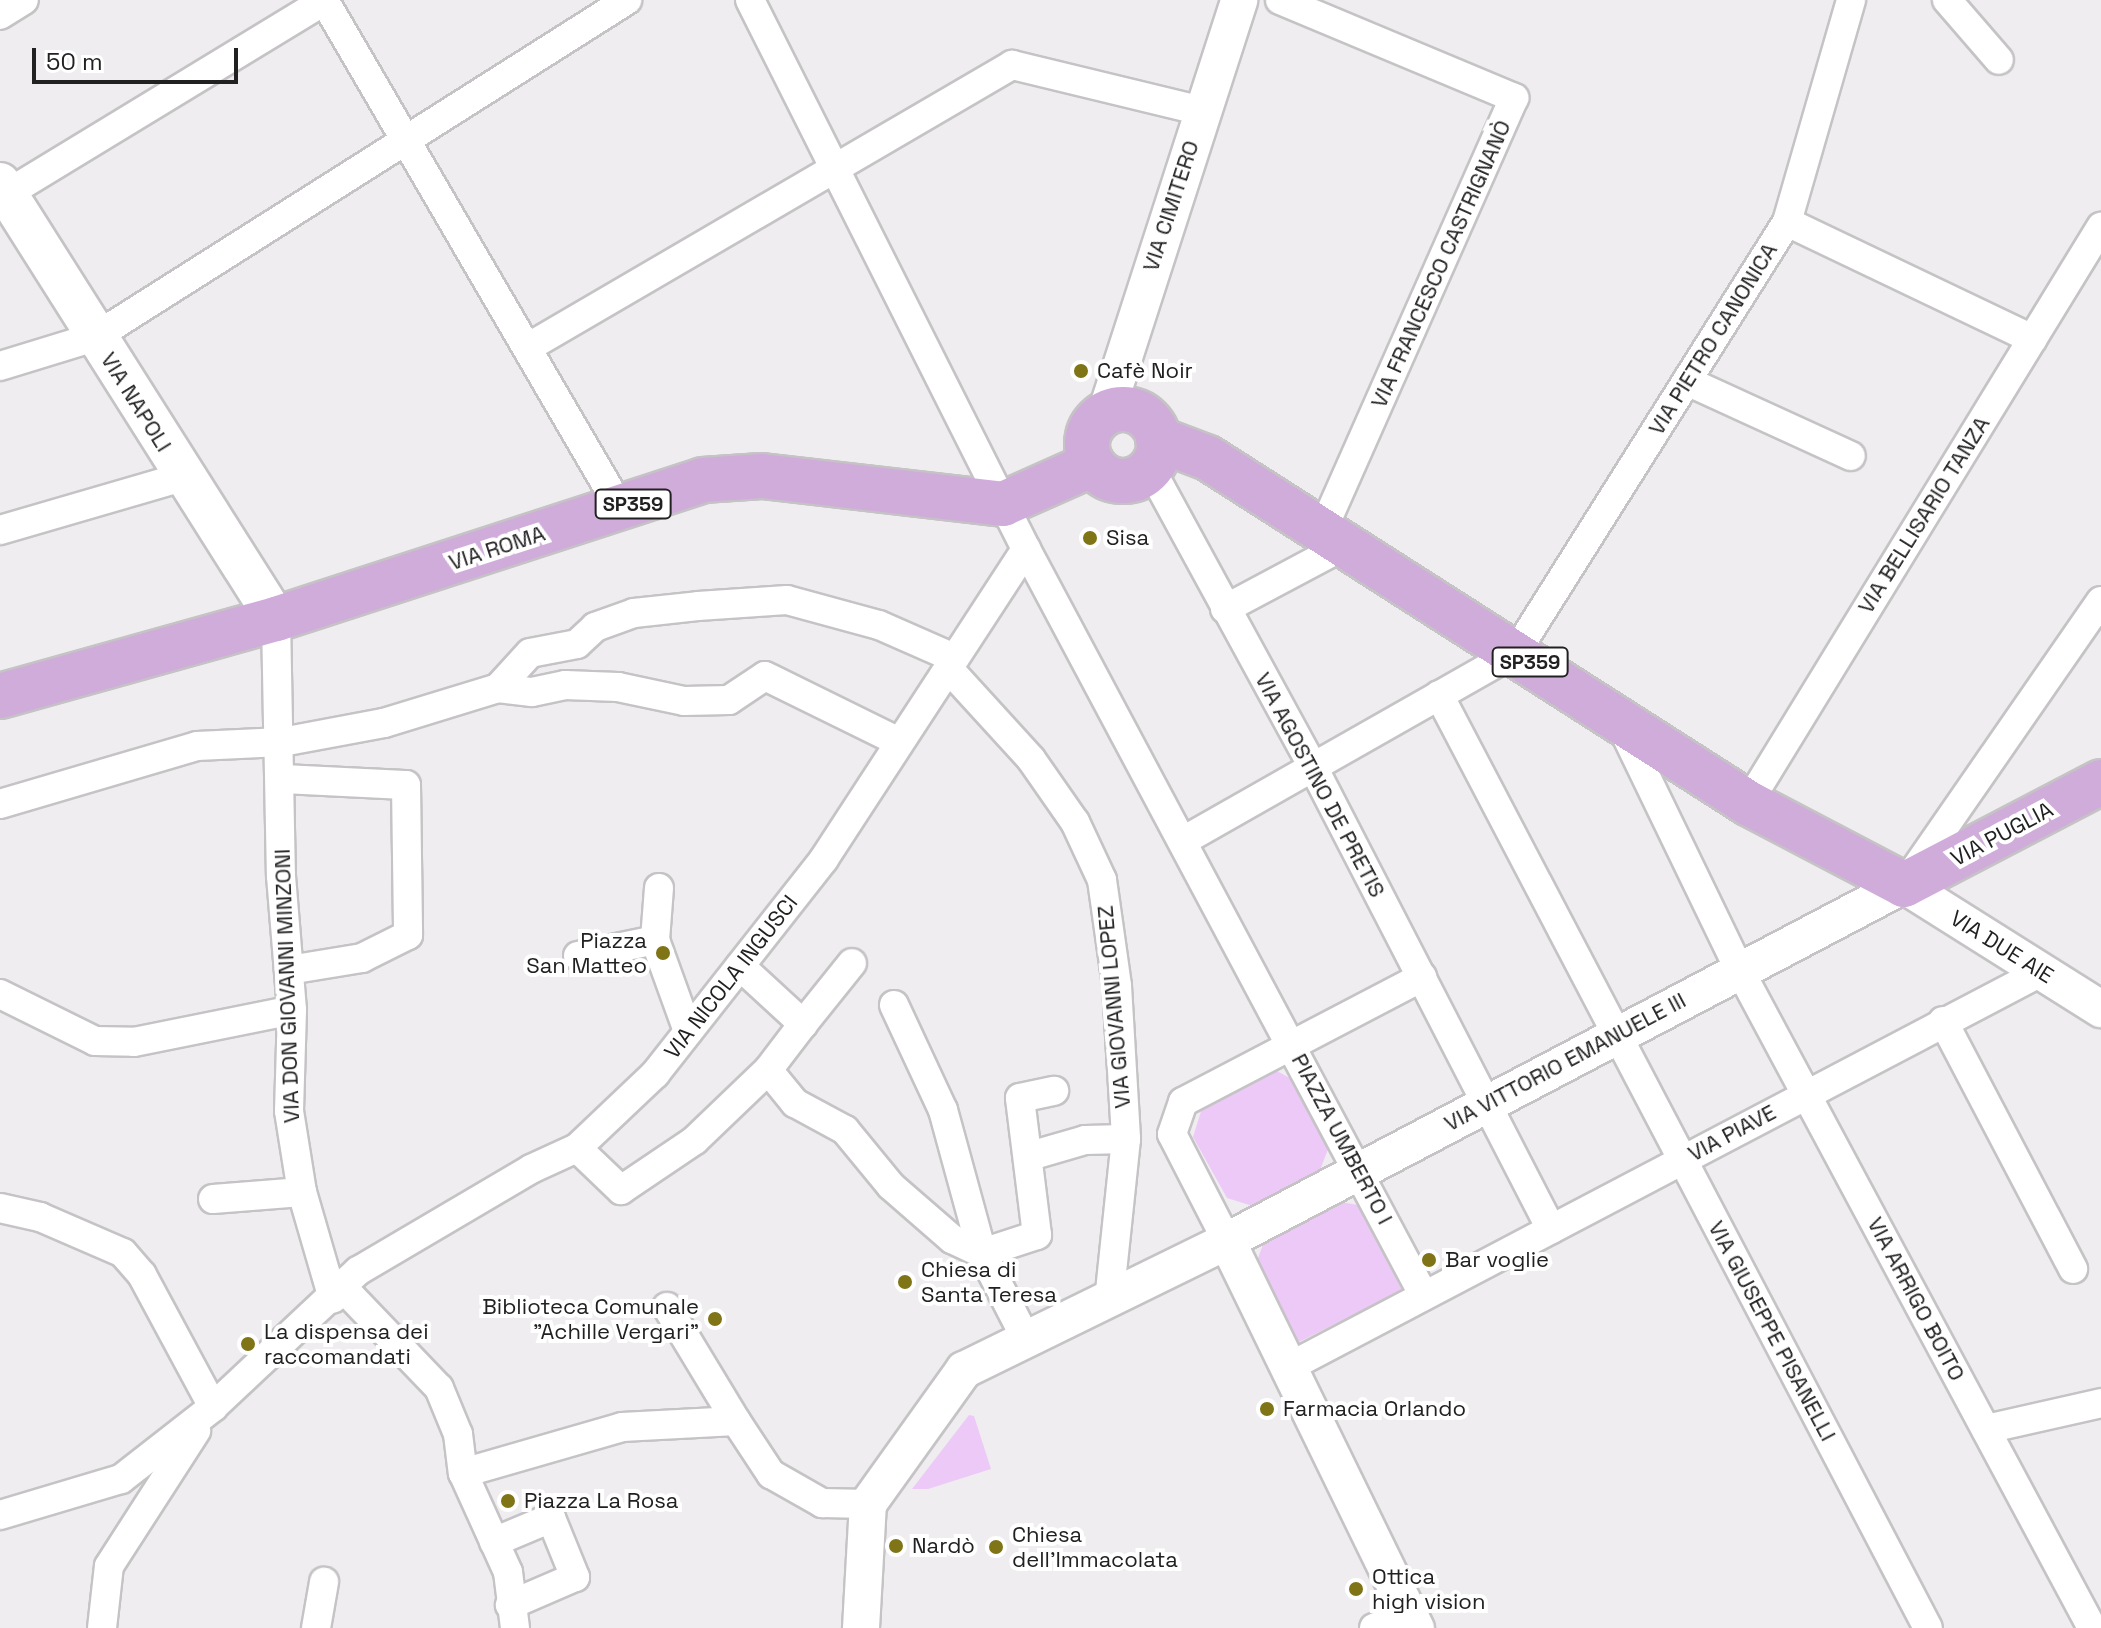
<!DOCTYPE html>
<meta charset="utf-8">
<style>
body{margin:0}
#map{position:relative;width:2101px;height:1628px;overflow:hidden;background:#efedf0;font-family:"Space Grotesk",sans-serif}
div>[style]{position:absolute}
.green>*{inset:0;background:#edc9f8}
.roads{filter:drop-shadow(2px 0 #c5c3c5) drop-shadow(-2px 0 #c5c3c5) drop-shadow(0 2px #c5c3c5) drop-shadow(0 -2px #c5c3c5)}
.minor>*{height:28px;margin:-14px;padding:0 14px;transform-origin:14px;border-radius:14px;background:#fff}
.tertiary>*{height:36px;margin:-18px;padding:0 18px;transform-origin:18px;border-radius:18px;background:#fff}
.secondary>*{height:40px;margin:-20px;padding:0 20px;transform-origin:20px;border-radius:20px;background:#fff}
.primary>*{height:44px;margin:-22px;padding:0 22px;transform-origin:22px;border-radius:22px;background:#d0acda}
.primary>.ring{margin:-22px;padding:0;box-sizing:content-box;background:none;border:44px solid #d0acda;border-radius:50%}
.dots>*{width:22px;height:22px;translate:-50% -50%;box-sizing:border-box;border:4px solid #fff;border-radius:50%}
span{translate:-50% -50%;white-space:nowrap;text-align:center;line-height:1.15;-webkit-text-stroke:8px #fff;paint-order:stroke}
.shield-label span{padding:2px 6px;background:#fff;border:2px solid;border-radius:6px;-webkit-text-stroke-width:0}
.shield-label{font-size:20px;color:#222122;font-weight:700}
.street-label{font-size:22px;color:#222122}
.poi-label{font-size:22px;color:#222122}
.left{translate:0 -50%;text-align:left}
.right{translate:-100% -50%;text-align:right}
.scale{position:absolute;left:32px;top:48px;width:206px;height:36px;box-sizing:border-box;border:4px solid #222122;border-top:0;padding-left:10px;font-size:24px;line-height:28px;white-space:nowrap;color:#222122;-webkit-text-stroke:6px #fff;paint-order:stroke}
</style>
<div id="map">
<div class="green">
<div style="clip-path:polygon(1275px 1070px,1299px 1083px,1330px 1144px,1317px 1178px,1259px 1208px,1227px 1198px,1193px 1137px,1203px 1105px)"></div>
<div style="clip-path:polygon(1329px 1200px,1358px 1205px,1402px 1290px,1297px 1343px,1257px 1261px,1266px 1236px)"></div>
<div style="clip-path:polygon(969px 1415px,974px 1416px,991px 1469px,928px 1489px,912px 1489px)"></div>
</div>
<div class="roads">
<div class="minor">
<div style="left:324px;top:0;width:588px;rotate:59.77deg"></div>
<div style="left:750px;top:0;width:614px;rotate:63.31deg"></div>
<div style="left:1026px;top:549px;width:846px;rotate:61.95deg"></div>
<div style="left:1280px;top:0;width:254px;rotate:22.7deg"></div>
<div style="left:1514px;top:98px;width:471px;rotate:113.9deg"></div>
<div style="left:1947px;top:0;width:79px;rotate:49.1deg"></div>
<div style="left:0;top:15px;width:28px;rotate:-32deg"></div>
<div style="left:0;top:198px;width:381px;rotate:-31.3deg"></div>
<div style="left:1787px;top:222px;width:272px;rotate:25.5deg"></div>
<div style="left:527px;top:348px;width:562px;rotate:-30.26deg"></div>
<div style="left:1012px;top:65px;width:195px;rotate:13.6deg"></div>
<div style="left:0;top:366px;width:99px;rotate:-17deg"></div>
<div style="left:95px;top:337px;width:630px;rotate:-32.35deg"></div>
<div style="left:1687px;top:381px;width:180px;rotate:24.6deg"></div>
<div style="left:1150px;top:468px;width:341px;rotate:61.4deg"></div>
<div style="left:1313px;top:767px;width:520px;rotate:62.74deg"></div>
<div style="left:0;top:530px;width:191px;rotate:-16.2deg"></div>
<div style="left:1225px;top:609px;width:138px;rotate:-28deg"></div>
<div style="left:276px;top:619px;width:257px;rotate:88.9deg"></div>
<div style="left:281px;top:876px;width:134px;rotate:85.3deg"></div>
<div style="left:292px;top:1010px;width:101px;rotate:91.7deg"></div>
<div style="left:289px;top:1111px;width:82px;rotate:80.9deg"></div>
<div style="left:302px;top:1192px;width:111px;rotate:73.8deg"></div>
<div style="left:948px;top:668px;width:123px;rotate:47.6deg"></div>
<div style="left:1031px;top:759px;width:77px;rotate:55.1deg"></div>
<div style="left:1075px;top:822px;width:64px;rotate:65deg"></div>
<div style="left:1102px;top:880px;width:107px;rotate:81.9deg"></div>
<div style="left:1117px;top:986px;width:153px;rotate:86.6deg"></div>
<div style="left:1126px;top:1139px;width:164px;rotate:96deg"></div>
<div style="left:498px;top:688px;width:47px;rotate:-47.6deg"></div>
<div style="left:530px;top:653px;width:48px;rotate:-10.8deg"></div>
<div style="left:577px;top:644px;width:25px;rotate:-43deg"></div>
<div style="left:595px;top:627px;width:41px;rotate:-19.7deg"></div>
<div style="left:634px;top:613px;width:64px;rotate:-6.2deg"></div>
<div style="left:698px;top:606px;width:89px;rotate:-3.9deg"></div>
<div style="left:787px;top:600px;width:95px;rotate:15.2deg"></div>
<div style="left:879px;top:625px;width:82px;rotate:23.7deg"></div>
<div style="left:1439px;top:695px;width:1053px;rotate:62.34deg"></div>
<div style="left:1621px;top:725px;width:271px;rotate:64.2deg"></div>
<div style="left:1739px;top:969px;width:748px;rotate:61.82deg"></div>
<div style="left:282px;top:779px;width:124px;rotate:2.8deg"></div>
<div style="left:406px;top:785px;width:150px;rotate:89.2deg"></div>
<div style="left:408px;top:935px;width:51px;rotate:153.4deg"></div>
<div style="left:362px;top:958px;width:74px;rotate:170.7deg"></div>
<div style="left:1748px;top:803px;width:676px;rotate:-58.5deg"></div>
<div style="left:0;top:804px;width:205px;rotate:-16.4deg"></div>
<div style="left:197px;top:746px;width:85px;rotate:-2.7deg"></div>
<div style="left:282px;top:742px;width:104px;rotate:-10.6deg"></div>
<div style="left:384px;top:723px;width:119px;rotate:-17.1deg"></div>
<div style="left:498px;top:688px;width:34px;rotate:7deg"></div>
<div style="left:532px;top:692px;width:34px;rotate:-12deg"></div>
<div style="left:565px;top:685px;width:53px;rotate:2.2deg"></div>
<div style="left:618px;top:687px;width:67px;rotate:12deg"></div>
<div style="left:684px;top:701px;width:45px;rotate:-1.3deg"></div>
<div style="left:729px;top:700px;width:43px;rotate:-33.7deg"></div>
<div style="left:765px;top:676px;width:149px;rotate:26.2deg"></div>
<div style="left:1183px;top:841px;width:383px;rotate:-29.6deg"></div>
<div style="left:1516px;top:652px;width:508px;rotate:-57.78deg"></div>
<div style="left:1787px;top:222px;width:231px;rotate:-73.9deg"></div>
<div style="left:1909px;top:878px;width:337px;rotate:-55.3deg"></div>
<div style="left:659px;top:888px;width:52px;rotate:94.4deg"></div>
<div style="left:655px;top:940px;width:97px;rotate:70.1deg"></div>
<div style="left:578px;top:956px;width:79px;rotate:-11.7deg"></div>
<div style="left:740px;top:966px;width:86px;rotate:42.6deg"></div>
<div style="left:803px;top:1024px;width:58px;rotate:127.3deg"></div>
<div style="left:768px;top:1070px;width:43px;rotate:50.7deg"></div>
<div style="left:795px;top:1103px;width:57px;rotate:28.4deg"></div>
<div style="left:845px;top:1130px;width:72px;rotate:50.6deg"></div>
<div style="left:891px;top:1186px;width:81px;rotate:41deg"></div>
<div style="left:952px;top:1239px;width:33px;rotate:25deg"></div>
<div style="left:982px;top:1253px;width:97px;rotate:62.9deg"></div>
<div style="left:0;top:994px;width:106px;rotate:26.3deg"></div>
<div style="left:95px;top:1041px;width:39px;rotate:1deg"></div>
<div style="left:134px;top:1042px;width:161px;rotate:-11.4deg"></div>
<div style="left:894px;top:1005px;width:116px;rotate:65deg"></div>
<div style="left:943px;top:1110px;width:148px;rotate:74.7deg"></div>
<div style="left:982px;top:1253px;width:58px;rotate:-18.1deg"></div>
<div style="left:1037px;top:1235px;width:138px;rotate:-97.1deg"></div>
<div style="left:1020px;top:1098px;width:35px;rotate:-12deg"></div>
<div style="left:1943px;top:1021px;width:280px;rotate:62.3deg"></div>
<div style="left:803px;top:1024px;width:78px;rotate:-51.2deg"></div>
<div style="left:577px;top:1148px;width:61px;rotate:43.7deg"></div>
<div style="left:621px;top:1190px;width:89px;rotate:-34deg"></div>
<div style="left:695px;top:1140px;width:101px;rotate:-43.8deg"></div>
<div style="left:1030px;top:1156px;width:57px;rotate:-16.2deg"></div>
<div style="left:1085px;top:1140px;width:41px;rotate:-1.4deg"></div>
<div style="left:213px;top:1199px;width:89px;rotate:-4.5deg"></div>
<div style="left:0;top:1208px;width:41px;rotate:12.7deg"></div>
<div style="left:40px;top:1217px;width:90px;rotate:23.4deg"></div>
<div style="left:123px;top:1253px;width:29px;rotate:49deg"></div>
<div style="left:142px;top:1275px;width:150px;rotate:61.7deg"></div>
<div style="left:1227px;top:1241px;width:120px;rotate:-117.2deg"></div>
<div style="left:1172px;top:1134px;width:34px;rotate:-71deg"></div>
<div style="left:1183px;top:1102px;width:270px;rotate:-27.6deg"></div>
<div style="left:344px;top:1289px;width:137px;rotate:46.2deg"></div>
<div style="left:439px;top:1388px;width:50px;rotate:67.6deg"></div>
<div style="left:458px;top:1434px;width:39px;rotate:83deg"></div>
<div style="left:667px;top:1307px;width:133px;rotate:58.8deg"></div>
<div style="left:1287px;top:1368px;width:852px;rotate:-27.71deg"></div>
<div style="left:1986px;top:1429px;width:118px;rotate:-12.7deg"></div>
<div style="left:0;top:1515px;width:126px;rotate:-16.6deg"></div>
<div style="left:121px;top:1479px;width:117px;rotate:-38deg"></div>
<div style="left:213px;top:1407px;width:199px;rotate:-43.2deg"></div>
<div style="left:358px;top:1271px;width:201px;rotate:-30.5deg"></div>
<div style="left:531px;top:1169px;width:51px;rotate:-24.5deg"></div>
<div style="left:577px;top:1148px;width:108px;rotate:-43.5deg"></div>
<div style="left:655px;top:1074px;width:273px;rotate:-51.8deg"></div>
<div style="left:824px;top:859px;width:370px;rotate:-56.9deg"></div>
<div style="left:494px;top:1542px;width:62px;rotate:-22.8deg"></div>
<div style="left:551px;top:1518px;width:64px;rotate:67.9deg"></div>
<div style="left:575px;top:1577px;width:71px;rotate:156.7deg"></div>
<div style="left:102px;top:1628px;width:62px;rotate:-83.6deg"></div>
<div style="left:109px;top:1566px;width:161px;rotate:-57.2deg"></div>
<div style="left:316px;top:1628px;width:47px;rotate:-80.1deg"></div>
<div style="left:515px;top:1628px;width:56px;rotate:-97.1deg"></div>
<div style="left:508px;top:1572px;width:109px;rotate:-114.4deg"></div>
<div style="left:463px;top:1473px;width:166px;rotate:-16.1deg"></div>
<div style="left:622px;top:1427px;width:114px;rotate:-3deg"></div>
<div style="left:736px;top:1421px;width:64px;rotate:56.6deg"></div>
<div style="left:771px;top:1474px;width:59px;rotate:29.6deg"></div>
<div style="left:822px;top:1503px;width:46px;rotate:1.2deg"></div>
<div style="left:1374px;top:1628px;width:38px;rotate:-23deg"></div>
</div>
<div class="tertiary">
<div style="left:1106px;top:413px;width:434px;rotate:-72.1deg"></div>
<div style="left:1227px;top:1241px;width:431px;rotate:64deg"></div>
<div style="left:861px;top:1628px;width:124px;rotate:-86.8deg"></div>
<div style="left:868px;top:1504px;width:165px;rotate:-54.4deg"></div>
<div style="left:964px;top:1370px;width:293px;rotate:-26.1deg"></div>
<div style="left:1227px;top:1241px;width:765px;rotate:-27.74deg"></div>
<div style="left:1904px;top:885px;width:233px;rotate:32.2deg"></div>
</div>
<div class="secondary">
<div style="left:0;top:183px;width:516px;rotate:57.67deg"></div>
</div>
<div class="primary">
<div class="ring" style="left:1087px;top:409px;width:28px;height:28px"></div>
<div style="left:1158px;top:439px;width:53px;rotate:20.8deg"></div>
<div style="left:1208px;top:458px;width:641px;rotate:32.57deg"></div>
<div style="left:1748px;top:803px;width:176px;rotate:27.7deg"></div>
<div style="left:1904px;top:885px;width:222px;rotate:-27.6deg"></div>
<div style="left:0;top:696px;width:287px;rotate:-15.6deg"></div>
<div style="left:276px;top:619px;width:449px;rotate:-18deg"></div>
<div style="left:703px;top:480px;width:59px;rotate:-3.9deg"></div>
<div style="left:762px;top:476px;width:243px;rotate:6.6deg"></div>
<div style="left:1003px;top:504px;width:98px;rotate:-24deg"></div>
</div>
</div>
<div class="dots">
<div style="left:1081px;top:371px;background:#7f7416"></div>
<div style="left:1090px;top:538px;background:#7f7416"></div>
<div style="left:663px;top:953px;background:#7f7416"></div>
<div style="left:1429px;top:1260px;background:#7f7416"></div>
<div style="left:905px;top:1282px;background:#7f7416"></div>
<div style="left:715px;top:1319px;background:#7f7416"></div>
<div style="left:248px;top:1344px;background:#7f7416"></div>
<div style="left:1267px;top:1409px;background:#7f7416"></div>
<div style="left:508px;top:1501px;background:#7f7416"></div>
<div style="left:896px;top:1546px;background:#7f7416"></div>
<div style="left:996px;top:1547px;background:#7f7416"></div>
<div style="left:1356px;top:1589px;background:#7f7416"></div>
</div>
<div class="shield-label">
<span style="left:633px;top:504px">SP359</span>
<span style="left:1530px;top:662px">SP359</span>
</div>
<div class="street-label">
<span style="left:1171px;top:206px;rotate:-72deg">VIA CIMITERO</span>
<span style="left:1441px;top:264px;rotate:-66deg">VIA FRANCESCO CASTRIGNANÒ</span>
<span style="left:1713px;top:339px;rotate:-58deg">VIA PIETRO CANONICA</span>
<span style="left:136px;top:402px;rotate:58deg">VIA NAPOLI</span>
<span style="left:1924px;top:515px;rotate:-58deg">VIA BELLISARIO TANZA</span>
<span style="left:497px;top:548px;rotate:-18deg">VIA ROMA</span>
<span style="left:1320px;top:785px;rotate:62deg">VIA AGOSTINO DE PRETIS</span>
<span style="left:2002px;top:834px;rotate:-28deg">VIA PUGLIA</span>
<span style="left:2002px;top:947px;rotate:32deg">VIA DUE AIE</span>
<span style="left:731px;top:977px;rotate:-52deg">VIA NICOLA INGUSCI</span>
<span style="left:287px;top:986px;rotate:-92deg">VIA DON GIOVANNI MINZONI</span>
<span style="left:1114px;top:1007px;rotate:-95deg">VIA GIOVANNI LOPEZ</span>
<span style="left:1565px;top:1062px;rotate:-28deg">VIA VITTORIO EMANUELE III</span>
<span style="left:1732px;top:1133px;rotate:-28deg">VIA PIAVE</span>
<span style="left:1342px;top:1139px;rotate:62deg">PIAZZA UMBERTO I</span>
<span style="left:1916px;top:1299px;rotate:62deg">VIA ARRIGO BOITO</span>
<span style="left:1772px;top:1331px;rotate:62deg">VIA GIUSEPPE PISANELLI</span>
</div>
<div class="poi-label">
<span class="left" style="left:1097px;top:371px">Cafè Noir</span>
<span class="left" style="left:1106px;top:538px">Sisa</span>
<span class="right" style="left:647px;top:953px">Piazza<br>San Matteo</span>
<span class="left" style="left:1445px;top:1260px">Bar voglie</span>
<span class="left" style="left:921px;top:1282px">Chiesa di<br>Santa Teresa</span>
<span class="right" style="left:699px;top:1319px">Biblioteca Comunale<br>"Achille Vergari"</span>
<span class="left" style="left:264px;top:1344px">La dispensa dei<br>raccomandati</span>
<span class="left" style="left:1283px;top:1409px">Farmacia Orlando</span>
<span class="left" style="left:524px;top:1501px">Piazza La Rosa</span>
<span class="left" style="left:1012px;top:1547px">Chiesa<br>dell'Immacolata</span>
<span class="left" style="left:912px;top:1546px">Nardò</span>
<span class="left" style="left:1372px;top:1589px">Ottica<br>high vision</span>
</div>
<div class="scale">50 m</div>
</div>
